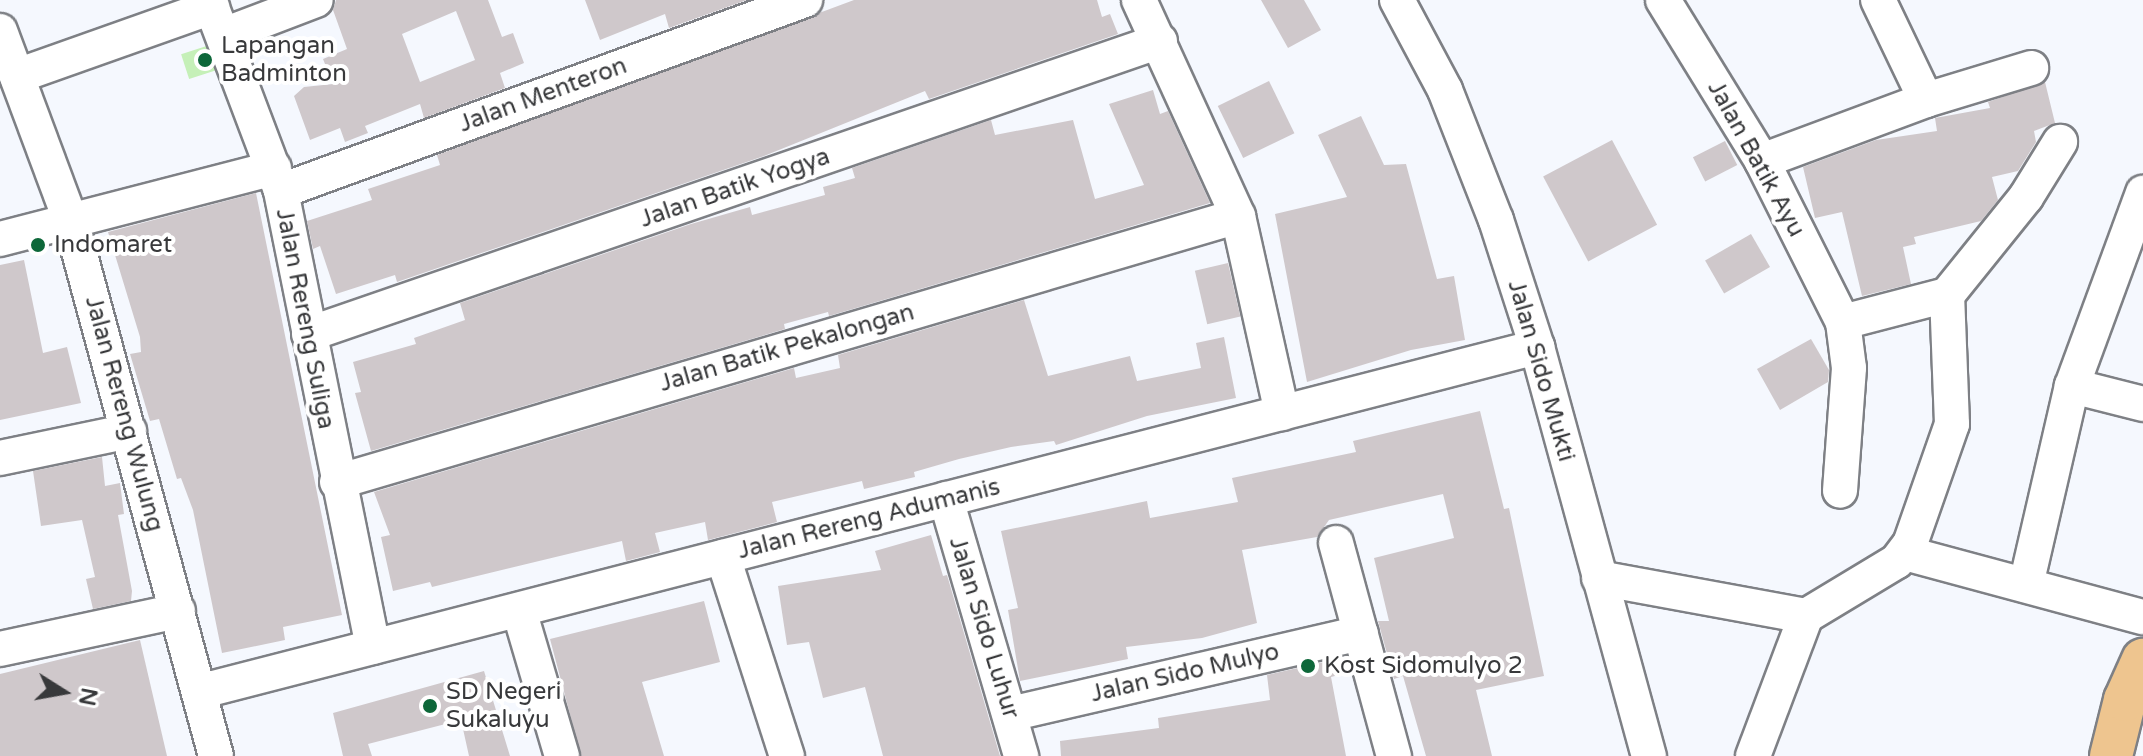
<!DOCTYPE html>
<style>
body{margin:0}
#map{position:relative;width:2143px;height:756px;overflow:hidden;background:#f5f8fe;font-family:"Varela Round",sans-serif}
div>[style]{position:absolute}
.green>*{inset:0;background:#c5f0b8;transform-origin:0 0}
.building>*{inset:0;background:#cfc8cb;transform-origin:0 0}
.roads{filter:drop-shadow(2px 0 #7e8085) drop-shadow(-2px 0 #7e8085) drop-shadow(0 2px #7e8085) drop-shadow(0 -2px #7e8085)}
.minor>*{height:34px;margin:-17px;padding:0 17px;transform-origin:17px;border-radius:17px;background:#fff}
.major>*{height:42px;margin:-21px;padding:0 21px;transform-origin:21px;border-radius:21px;background:#eec58f}
.dots>*{width:22px;height:22px;translate:-50% -50%;box-sizing:border-box;border:4px solid #fff;border-radius:50%}
span{translate:-50% -50%;white-space:nowrap;text-align:center;line-height:1.15;-webkit-text-stroke:8px #fff;paint-order:stroke}
.poi-label{font-size:24px;color:#38393b}
.left{translate:0 -50%;text-align:left}
.street-label{font-size:24px;color:#38393b}
.north{position:absolute;left:24px;top:652px;width:80px;height:80px;-webkit-text-stroke:6px #fff;paint-order:stroke;rotate:101deg;font-size:22px;font-weight:700;line-height:32px;text-align:center;color:#38393b}
.north::after{content:'';display:block;margin:auto;width:28px;height:36px;background:#38393b;clip-path:polygon(50% 0,100% 100%,50% 72%,0 100%)}
</style>
<div id="map">
<div class="green">
<div style="left:222px;top:41px;width:26px;height:43px;rotate:72deg"></div>
</div>
<div class="building">
<div style="clip-path:polygon(evenodd,336px 0,488px 0,502px 37px,513px 33px,524px 63px,500px 73px,505px 88px,424px 118px,420px 104px,365px 126px,368px 133px,345px 142px,340px 128px,310px 140px,294px 96px,304px 87px,333px 84px,323px 59px,347px 49px,333px 10px,336px 0,456px 11px,475px 60px,420px 82px,402px 34px,456px 11px)"></div>
<div style="clip-path:polygon(585px 0,747px 0,669px 28px,665px 14px,600px 40px)"></div>
<div style="clip-path:polygon(854px 0,1097px 0,1102px 17px,1110px 14px,1118px 34px,929px 99px,925px 91px,764px 156px,397px 282px,395px 275px,336px 294px,320px 246px,313px 249px,307px 221px,372px 200px,368px 189px,440px 165px,437px 155px)"></div>
<div style="clip-path:polygon(1261px 0,1304px 0,1321px 30px,1288px 48px)"></div>
<div style="left:1269px;top:81px;width:58px;height:57px;rotate:64deg"></div>
<div style="clip-path:polygon(2045px 82px,2055px 123px,2034px 131px,2036px 142px,2018px 171px,1992px 177px,1998px 200px,1981px 221px,1914px 237px,1916px 244px,1903px 247px,1911px 284px,1862px 296px,1842px 212px,1815px 218px,1803px 167px,1876px 140px,1937px 131px,1935px 118px,1990px 108px,1988px 102px)"></div>
<div style="clip-path:polygon(1153px 90px,1160px 114px,1168px 111px,1210px 203px,829px 316px,828px 312px,784px 324px,785px 329px,371px 451px,355px 393px,361px 392px,353px 362px,416px 344px,414px 338px,465px 320px,460px 303px,691px 224px,750px 207px,752px 215px,825px 195px,823px 187px,855px 178px,852px 168px,991px 120px,995px 135px,1073px 120px,1095px 199px,1144px 185px,1109px 104px)"></div>
<div style="clip-path:polygon(1361px 116px,1384px 165px,1406px 164px,1437px 279px,1454px 276px,1465px 340px,1411px 350px,1307px 382px,1275px 214px,1347px 197px,1318px 135px)"></div>
<div style="left:1612px;top:140px;width:96px;height:78px;rotate:62deg"></div>
<div style="left:1725px;top:141px;width:27px;height:36px;rotate:63deg"></div>
<div style="clip-path:polygon(256px 193px,342px 615px,283px 627px,285px 640px,222px 653px,193px 510px,181px 478px,177px 479px,159px 419px,150px 421px,130px 354px,141px 352px,140px 337px,108px 232px)"></div>
<div style="left:1751px;top:234px;width:38px;height:53px;rotate:60deg"></div>
<div style="clip-path:polygon(24px 260px,43px 353px,67px 347px,81px 403px,0 420px,0 265px)"></div>
<div style="left:1228px;top:263px;width:55px;height:34px;rotate:77deg"></div>
<div style="clip-path:polygon(1024px 300px,1048px 376px,1130px 356px,1137px 381px,1201px 368px,1196px 343px,1224px 337px,1236px 398px,1147px 416px,1056px 445px,1054px 441px,1011px 447px,959px 459px,914px 472px,915px 477px,864px 489px,862px 481px,772px 502px,777px 522px,708px 540px,705px 522px,655px 533px,660px 552px,626px 561px,622px 541px,432px 587px,430px 582px,393px 591px,381px 537px,390px 535px,374px 492px,794px 368px,796px 378px,840px 368px,838px 355px)"></div>
<div style="clip-path:polygon(1811px 339px,1829px 370px,1828px 382px,1780px 410px,1757px 369px)"></div>
<div style="clip-path:polygon(1480px 411px,1504px 509px,1509px 508px,1544px 676px,1476px 690px,1492px 756px,1426px 756px,1403px 676px,1394px 679px,1378px 621px,1389px 621px,1374px 558px,1454px 538px,1443px 494px,1329px 520px,1317px 537px,1242px 550px,1257px 623px,1202px 638px,1126px 647px,1128px 659px,1020px 681px,1008px 610px,1018px 608px,1001px 531px,1147px 501px,1150px 518px,1238px 502px,1232px 478px,1356px 452px,1353px 441px)"></div>
<div style="clip-path:polygon(102px 457px,105px 486px,120px 483px,124px 514px,118px 515px,132px 591px,131px 601px,93px 609px,86px 579px,95px 577px,82px 520px,41px 526px,33px 471px)"></div>
<div style="clip-path:polygon(931px 535px,943px 576px,947px 575px,1000px 756px,883px 756px,865px 687px,823px 698px,809px 642px,787px 645px,778px 586px,881px 570px,875px 551px)"></div>
<div style="clip-path:polygon(704px 601px,720px 662px,642px 682px,664px 756px,581px 756px,550px 639px)"></div>
<div style="clip-path:polygon(140px 640px,167px 756px,0 756px,0 674px)"></div>
<div style="clip-path:polygon(1346px 657px,1350px 672px,1331px 677px,1346px 756px,1061px 756px,1060px 741px,1159px 728px,1158px 718px,1270px 700px,1267px 675px)"></div>
<div style="clip-path:polygon(484px 671px,510px 756px,469px 756px,461px 720px,368px 744px,372px 756px,343px 756px,333px 713px)"></div>
</div>
<div class="roads">
<div class="minor">
<div style="left:209px;top:0;width:204px;rotate:69.3deg"></div>
<div style="left:281px;top:191px;width:465px;rotate:78.6deg"></div>
<div style="left:1139px;top:0;width:238px;rotate:65.4deg"></div>
<div style="left:1238px;top:216px;width:202px;rotate:77.4deg"></div>
<div style="left:1397px;top:0;width:102px;rotate:61.9deg"></div>
<div style="left:1445px;top:90px;width:140px;rotate:68.6deg"></div>
<div style="left:1496px;top:220px;width:133px;rotate:72.1deg"></div>
<div style="left:1537px;top:347px;width:424px;rotate:74.7deg"></div>
<div style="left:1663px;top:0;width:189px;rotate:58.4deg"></div>
<div style="left:1762px;top:161px;width:180px;rotate:63.3deg"></div>
<div style="left:1843px;top:322px;width:46px;rotate:82.6deg"></div>
<div style="left:1849px;top:368px;width:123px;rotate:94.2deg"></div>
<div style="left:0;top:31px;width:204px;rotate:69.6deg"></div>
<div style="left:71px;top:222px;width:553px;rotate:74.81deg"></div>
<div style="left:224px;top:35px;width:98px;rotate:-20.8deg"></div>
<div style="left:17px;top:76px;width:207px;rotate:-19.5deg"></div>
<div style="left:1926px;top:100px;width:110px;rotate:-16.9deg"></div>
<div style="left:1762px;top:161px;width:175px;rotate:-20.4deg"></div>
<div style="left:1926px;top:100px;width:111px;rotate:-115.6deg"></div>
<div style="left:281px;top:191px;width:558px;rotate:-20.03deg"></div>
<div style="left:0;top:239px;width:283px;rotate:-14.5deg"></div>
<div style="left:1843px;top:322px;width:107px;rotate:-14.6deg"></div>
<div style="left:1947px;top:295px;width:126px;rotate:-51.1deg"></div>
<div style="left:2026px;top:197px;width:65px;rotate:-58.3deg"></div>
<div style="left:309px;top:334px;width:900px;rotate:-19deg"></div>
<div style="left:2072px;top:386px;width:73px;rotate:14.2deg"></div>
<div style="left:0;top:458px;width:132px;rotate:-11.8deg"></div>
<div style="left:337px;top:482px;width:939px;rotate:-16.45deg"></div>
<div style="left:946px;top:499px;width:268px;rotate:73.7deg"></div>
<div style="left:1336px;top:543px;width:221px;rotate:74.8deg"></div>
<div style="left:1905px;top:553px;width:246px;rotate:15.1deg"></div>
<div style="left:723px;top:557px;width:209px;rotate:72.2deg"></div>
<div style="left:1599px;top:578px;width:210px;rotate:10.4deg"></div>
<div style="left:2026px;top:585px;width:204px;rotate:-77deg"></div>
<div style="left:2072px;top:386px;width:206px;rotate:-69.8deg"></div>
<div style="left:519px;top:610px;width:152px;rotate:73.6deg"></div>
<div style="left:0;top:649px;width:182px;rotate:-12.1deg"></div>
<div style="left:202px;top:691px;width:1379px;rotate:-14.45deg"></div>
<div style="left:1010px;top:714px;width:360px;rotate:-13deg"></div>
<div style="left:1753px;top:756px;width:150px;rotate:-69.3deg"></div>
<div style="left:1806px;top:616px;width:106px;rotate:-31.1deg"></div>
<div style="left:1897px;top:561px;width:21px;rotate:-53deg"></div>
<div style="left:1910px;top:544px;width:127px;rotate:-70.7deg"></div>
<div style="left:1952px;top:424px;width:129px;rotate:-92.2deg"></div>
</div>
<div class="major">
<div style="left:2111px;top:756px;width:58px;rotate:-76deg"></div>
<div style="left:2125px;top:700px;width:44px;rotate:-65.8deg"></div>
</div>
</div>
<div class="dots">
<div style="left:205px;top:60px;background:#0d6739"></div>
<div style="left:38px;top:245px;background:#0d6739"></div>
<div style="left:1308px;top:666px;background:#0d6739"></div>
<div style="left:430px;top:706px;background:#0d6739"></div>
</div>
<div class="poi-label">
<span class="left" style="left:221px;top:60px">Lapangan<br>Badminton</span>
<span class="left" style="left:54px;top:245px">Indomaret</span>
<span class="left" style="left:1324px;top:666px">Kost Sidomulyo 2</span>
<span class="left" style="left:446px;top:706px">SD Negeri<br>Sukaluyu</span>
</div>
<div class="street-label">
<span style="left:543px;top:95px;rotate:-20deg">Jalan Menteron</span>
<span style="left:1756px;top:159px;rotate:61deg">Jalan Batik Ayu</span>
<span style="left:735px;top:188px;rotate:-19deg">Jalan Batik Yogya</span>
<span style="left:305px;top:319px;rotate:79deg">Jalan Rereng Suliga</span>
<span style="left:787px;top:348px;rotate:-16deg">Jalan Batik Pekalongan</span>
<span style="left:1541px;top:371px;rotate:74deg">Jalan Sido Mukti</span>
<span style="left:124px;top:414px;rotate:75deg">Jalan Rereng Wulung</span>
<span style="left:869px;top:519px;rotate:-14deg">Jalan Rereng Adumanis</span>
<span style="left:984px;top:628px;rotate:73deg">Jalan Sido Luhur</span>
<span style="left:1185px;top:673px;rotate:-13deg">Jalan Sido Mulyo</span>
</div>
<div class="north">N</div>
</div>
